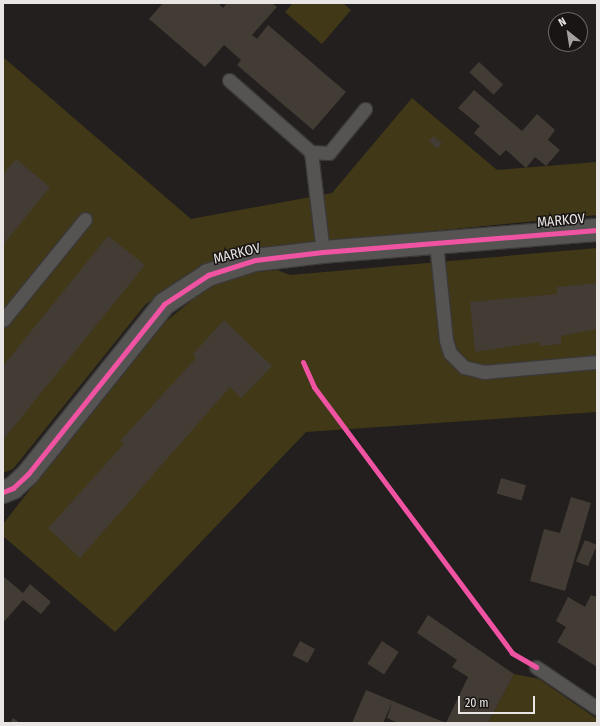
<!DOCTYPE html>
<style>
body{margin:0}
#map{position:relative;width:600px;height:726px;overflow:hidden;background:#221f1e;font-family:"Fira Sans Condensed",sans-serif}
div>[style]{position:absolute}
.green>*{inset:0;background:#413817}
.building>*{inset:0;background:#433c34;transform-origin:0 0}
.roads{filter:drop-shadow(1px 0 #3b3938) drop-shadow(-1px 0 #3b3938) drop-shadow(0 1px #3b3938) drop-shadow(0 -1px #3b3938)}
.lane>*{height:13px;margin:-6.5px;padding:0 6.5px;transform-origin:6.5px;border-radius:6.5px;background:#565453}
.street>*{height:22px;margin:-11px;padding:0 11px;transform-origin:11px;border-radius:11px;background:#565453}
.cycleway>*{height:5px;margin:-2.5px;padding:0 2.5px;transform-origin:2.5px;border-radius:2.5px;background:#f153a3}
span{translate:-50% -50%;white-space:nowrap;text-align:center;line-height:1.15;-webkit-text-stroke:3px #191514;paint-order:stroke}
.street-label{font-size:14px;color:#e8e5e4}
.frame{position:absolute;inset:0;border:4px solid #e8e5e4;pointer-events:none}
.north{position:absolute;left:548px;top:12px;width:40px;height:40px;box-sizing:border-box;background:#191514;border:1px solid #6c6867;border-radius:50%;rotate:330deg;font-size:11px;font-weight:700;line-height:16px;text-align:center;color:#e8e5e4}
.north::after{content:'';display:block;margin:auto;width:14px;height:18px;background:#a3a09f;clip-path:polygon(50% 0,100% 100%,50% 72%,0 100%)}
.scale{position:absolute;left:458px;top:696px;width:77px;height:18px;box-sizing:border-box;border:2px solid #e8e5e4;border-top:0;padding-left:5px;font-size:12px;line-height:14px;white-space:nowrap;color:#e8e5e4;-webkit-text-stroke:3px #191514;paint-order:stroke}
</style>
<div id="map">
<div class="green">
<div style="clip-path:polygon(293px 3px,343px 3px,351px 10px,322px 44px,285px 12px)"></div>
<div style="clip-path:polygon(3px 57px,191px 219px,332px 193px,412px 98px,497px 170px,597px 162px,597px 215px,239px 250px,187px 274px,145px 305px,13px 469px,3px 473px)"></div>
<div style="clip-path:polygon(597px 248px,597px 412px,306px 432px,115px 632px,4px 537px,3px 524px,154px 331px,207px 288px,248px 273px,277px 270px,290px 275px)"></div>
<div style="clip-path:polygon(514px 674px,539px 679px,597px 719px,597px 723px,488px 723px)"></div>
</div>
<div class="building">
<div style="clip-path:polygon(163px 3px,218px 3px,223px 8px,227px 3px,272px 3px,277px 7px,252px 35px,257px 39px,268px 25px,346px 92px,313px 130px,237px 65px,241px 60px,224px 45px,205px 67px,149px 19px)"></div>
<div style="left:479px;top:62px;width:33px;height:14px;rotate:43deg"></div>
<div style="clip-path:polygon(474px 90px,522px 131px,537px 114px,555px 130px,548px 140px,560px 150px,546px 166px,535px 157px,526px 168px,506px 150px,500px 156px,474px 133px,480px 126px,458px 108px)"></div>
<div style="clip-path:polygon(433px 136px,442px 143px,437px 149px,429px 141px)"></div>
<div style="clip-path:polygon(16px 159px,50px 187px,3px 245px,3px 174px)"></div>
<div style="clip-path:polygon(108px 236px,145px 265px,3px 440px,3px 366px)"></div>
<div style="clip-path:polygon(597px 283px,597px 329px,561px 336px,561px 344px,540px 346px,539px 342px,475px 352px,470px 302px,557px 294px,557px 287px)"></div>
<div style="clip-path:polygon(224px 320px,272px 366px,241px 398px,230px 387px,80px 558px,48px 528px,124px 444px,120px 441px,196px 358px,193px 354px)"></div>
<div style="left:501px;top:478px;width:26px;height:16px;rotate:16deg"></div>
<div style="clip-path:polygon(571px 497px,591px 503px,565px 591px,530px 581px,544px 529px,560px 533px)"></div>
<div style="left:585px;top:540px;width:13px;height:23px;rotate:23deg"></div>
<div style="clip-path:polygon(3px 576px,23px 593px,30px 584px,51px 602px,41px 614px,23px 600px,3px 623px)"></div>
<div style="clip-path:polygon(591px 595px,597px 597px,597px 667px,557px 642px,566px 627px,556px 621px,568px 597px,585px 607px)"></div>
<div style="clip-path:polygon(428px 615px,514px 674px,488px 723px,398px 723px,387px 718px,392px 703px,383px 723px,352px 723px,366px 690px,446px 723px,468px 677px,452px 667px,457px 660px,417px 633px)"></div>
<div style="left:300px;top:641px;width:17px;height:16px;rotate:28deg"></div>
<div style="left:382px;top:641px;width:20px;height:27px;rotate:33deg"></div>
<div style="clip-path:polygon(13px 718px,20px 723px,10px 723px)"></div>
</div>
<div class="roads">
<div class="lane">
<div style="left:229px;top:80px;width:109px;rotate:41.3deg"></div>
<div style="left:311px;top:152px;width:101px;rotate:83.2deg"></div>
<div style="left:311px;top:152px;width:18px;rotate:3deg"></div>
<div style="left:329px;top:153px;width:57px;rotate:-50.7deg"></div>
<div style="left:436px;top:243px;width:98px;rotate:84.1deg"></div>
<div style="left:446px;top:340px;width:14px;rotate:73deg"></div>
<div style="left:450px;top:353px;width:20px;rotate:45deg"></div>
<div style="left:464px;top:367px;width:21px;rotate:14deg"></div>
<div style="left:484px;top:372px;width:113px;rotate:-5.1deg"></div>
<div style="left:3px;top:320px;width:130px;rotate:-50.9deg"></div>
<div style="left:536px;top:667px;width:73px;rotate:33.9deg"></div>
</div>
<div class="street">
<div style="left:3px;top:492px;width:11px;rotate:-22deg"></div>
<div style="left:13px;top:488px;width:21px;rotate:-43deg"></div>
<div style="left:28px;top:474px;width:218px;rotate:-51.3deg"></div>
<div style="left:164px;top:304px;width:53px;rotate:-33.4deg"></div>
<div style="left:208px;top:275px;width:49px;rotate:-17.7deg"></div>
<div style="left:255px;top:260px;width:68px;rotate:-6.7deg"></div>
<div style="left:323px;top:252px;width:275px;rotate:-4.6deg"></div>
</div>
</div>
<div class="cycleway">
<div style="left:303px;top:362px;width:27px;rotate:66deg"></div>
<div style="left:314px;top:387px;width:332px;rotate:53.3deg"></div>
<div style="left:512px;top:653px;width:28px;rotate:30deg"></div>
<div style="left:3px;top:492px;width:11px;rotate:-22deg"></div>
<div style="left:13px;top:488px;width:21px;rotate:-43deg"></div>
<div style="left:28px;top:474px;width:218px;rotate:-51.3deg"></div>
<div style="left:164px;top:304px;width:53px;rotate:-33.4deg"></div>
<div style="left:208px;top:275px;width:49px;rotate:-17.7deg"></div>
<div style="left:255px;top:260px;width:68px;rotate:-6.7deg"></div>
<div style="left:323px;top:252px;width:275px;rotate:-4.6deg"></div>
</div>
<div class="street-label">
<span style="left:561px;top:221px;rotate:-5deg">MARKOV</span>
<span style="left:237px;top:254px;rotate:-14deg">MARKOV</span>
</div>
<div class="frame"></div>
<div class="north">N</div>
<div class="scale">20 m</div>
</div>
